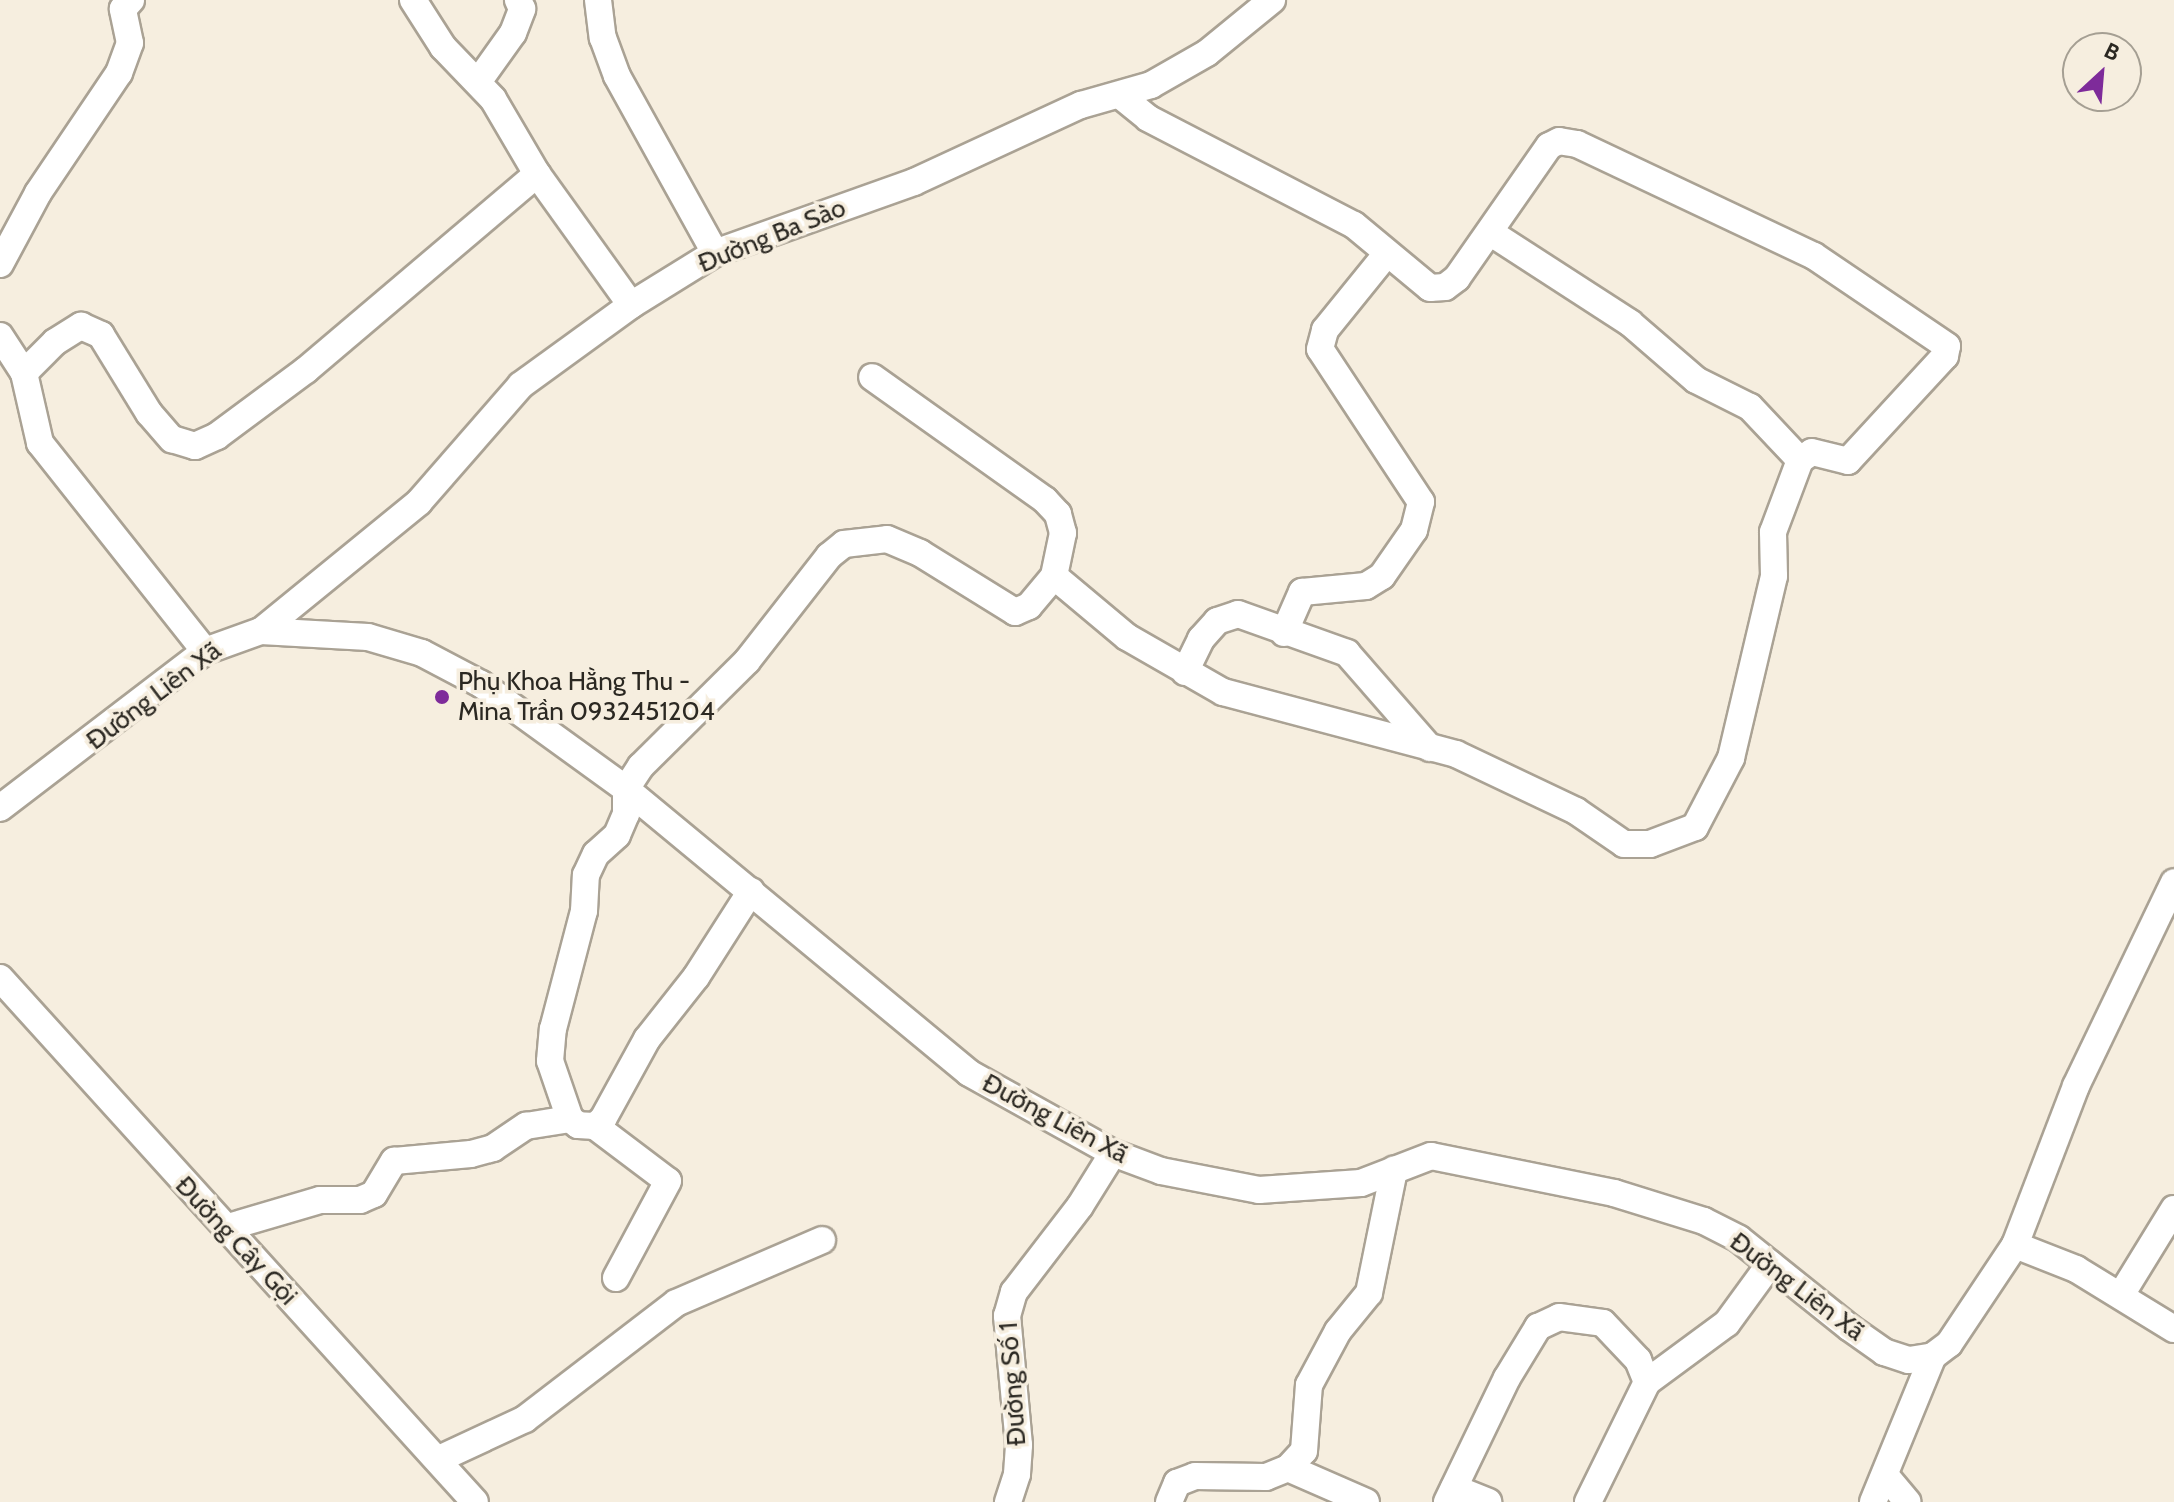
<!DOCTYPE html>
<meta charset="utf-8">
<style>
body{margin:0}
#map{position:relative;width:2174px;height:1502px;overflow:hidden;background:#f6eedf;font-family:Cabin,sans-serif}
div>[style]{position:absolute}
.roads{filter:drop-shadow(2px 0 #aaa294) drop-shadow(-2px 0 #aaa294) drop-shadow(0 2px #aaa294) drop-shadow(0 -2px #aaa294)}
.minor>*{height:26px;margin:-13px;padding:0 13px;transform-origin:13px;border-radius:13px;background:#fff}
.dots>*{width:22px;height:22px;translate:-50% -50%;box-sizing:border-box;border:4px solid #f6eedf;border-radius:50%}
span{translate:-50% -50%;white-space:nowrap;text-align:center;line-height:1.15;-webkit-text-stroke:7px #f6eedf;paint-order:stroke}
.street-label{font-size:26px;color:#2b2822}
.poi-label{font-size:26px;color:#2b2822}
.left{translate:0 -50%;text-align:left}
.north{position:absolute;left:2062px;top:32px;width:80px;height:80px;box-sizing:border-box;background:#f6eedf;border:2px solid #a59f93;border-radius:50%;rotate:26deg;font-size:22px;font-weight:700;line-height:32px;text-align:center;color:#2b2822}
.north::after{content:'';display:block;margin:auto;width:28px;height:36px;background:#7e2b9a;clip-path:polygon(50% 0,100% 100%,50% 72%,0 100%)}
</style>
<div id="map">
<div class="roads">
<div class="minor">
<div style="left:413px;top:0;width:56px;rotate:57.4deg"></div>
<div style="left:443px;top:47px;width:72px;rotate:46.1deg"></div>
<div style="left:493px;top:99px;width:87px;rotate:59.6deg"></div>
<div style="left:537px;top:174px;width:161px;rotate:54.3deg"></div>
<div style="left:598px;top:0;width:38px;rotate:83deg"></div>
<div style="left:603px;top:38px;width:40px;rotate:69.8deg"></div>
<div style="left:617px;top:76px;width:202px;rotate:61deg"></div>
<div style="left:478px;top:82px;width:60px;rotate:-54.5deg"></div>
<div style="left:513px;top:33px;width:26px;rotate:-69deg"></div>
<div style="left:522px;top:9px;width:10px;rotate:-114deg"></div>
<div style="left:1491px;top:233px;width:166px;rotate:32.9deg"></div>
<div style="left:1630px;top:323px;width:87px;rotate:40.8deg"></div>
<div style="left:1696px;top:380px;width:60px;rotate:26.6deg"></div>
<div style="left:1750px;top:407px;width:73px;rotate:46.7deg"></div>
<div style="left:0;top:264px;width:81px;rotate:-61.8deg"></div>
<div style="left:38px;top:193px;width:145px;rotate:-56deg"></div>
<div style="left:119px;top:73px;width:32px;rotate:-70deg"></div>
<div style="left:130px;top:43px;width:35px;rotate:-102deg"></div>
<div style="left:123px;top:9px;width:12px;rotate:-48deg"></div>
<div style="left:0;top:336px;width:44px;rotate:57deg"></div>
<div style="left:24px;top:373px;width:72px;rotate:77.1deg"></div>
<div style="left:40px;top:443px;width:265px;rotate:51.6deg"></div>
<div style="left:24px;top:373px;width:44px;rotate:-45deg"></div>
<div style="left:55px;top:342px;width:31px;rotate:-32deg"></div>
<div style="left:81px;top:326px;width:22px;rotate:24deg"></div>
<div style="left:101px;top:335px;width:92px;rotate:58.4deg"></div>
<div style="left:149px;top:413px;width:35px;rotate:49deg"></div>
<div style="left:172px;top:439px;width:24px;rotate:17deg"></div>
<div style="left:195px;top:446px;width:24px;rotate:-24deg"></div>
<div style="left:217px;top:436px;width:111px;rotate:-36.6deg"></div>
<div style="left:306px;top:370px;width:303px;rotate:-40.3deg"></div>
<div style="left:1054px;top:576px;width:95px;rotate:39.9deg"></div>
<div style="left:1127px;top:637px;width:111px;rotate:29.8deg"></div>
<div style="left:1223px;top:692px;width:241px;rotate:14.9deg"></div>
<div style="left:1456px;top:754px;width:133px;rotate:25.4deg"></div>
<div style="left:1576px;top:811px;width:58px;rotate:34.5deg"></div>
<div style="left:1624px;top:844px;width:26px"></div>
<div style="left:1650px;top:844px;width:48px;rotate:-20.7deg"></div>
<div style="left:1695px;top:827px;width:78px;rotate:-62.4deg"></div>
<div style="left:1731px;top:758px;width:187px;rotate:-76.7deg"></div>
<div style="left:1774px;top:576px;width:44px;rotate:-91.3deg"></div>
<div style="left:1773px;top:532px;width:77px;rotate:-69.4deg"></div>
<div style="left:1800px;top:460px;width:14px;rotate:-34deg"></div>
<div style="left:1812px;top:452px;width:37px;rotate:14deg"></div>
<div style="left:1848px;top:461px;width:143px;rotate:-47.3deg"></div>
<div style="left:1945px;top:356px;width:10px;rotate:-79deg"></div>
<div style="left:1947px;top:346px;width:161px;rotate:-145.9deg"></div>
<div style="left:1814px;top:256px;width:262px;rotate:-154.7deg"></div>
<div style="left:1577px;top:144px;width:18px;rotate:-171deg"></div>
<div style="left:1559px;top:141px;width:11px;rotate:153deg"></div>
<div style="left:1549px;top:146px;width:161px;rotate:124.9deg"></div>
<div style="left:1457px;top:278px;width:15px;rotate:143deg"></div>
<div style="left:1445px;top:287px;width:15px;rotate:176deg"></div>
<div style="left:1430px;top:288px;width:99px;rotate:-140.3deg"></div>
<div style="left:1354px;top:225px;width:232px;rotate:-152.6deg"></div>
<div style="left:1148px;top:118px;width:33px;rotate:-141deg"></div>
<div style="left:261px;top:631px;width:204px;rotate:-39.2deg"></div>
<div style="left:419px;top:502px;width:155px;rotate:-48.9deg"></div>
<div style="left:521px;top:385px;width:136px;rotate:-36deg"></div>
<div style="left:631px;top:305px;width:99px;rotate:-31.8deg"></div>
<div style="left:715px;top:253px;width:211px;rotate:-19.6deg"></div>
<div style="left:914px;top:182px;width:184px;rotate:-24.8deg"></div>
<div style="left:1081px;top:105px;width:73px;rotate:-15.9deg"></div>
<div style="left:1151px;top:85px;width:64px;rotate:-29.7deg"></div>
<div style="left:1207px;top:53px;width:84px;rotate:-39.2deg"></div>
<div style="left:1284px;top:633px;width:45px;rotate:-66.3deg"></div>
<div style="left:1302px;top:592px;width:64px;rotate:-5.4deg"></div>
<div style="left:1366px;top:586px;width:19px;rotate:-32deg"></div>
<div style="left:1382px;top:576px;width:56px;rotate:-55.2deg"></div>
<div style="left:1414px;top:530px;width:29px;rotate:-76deg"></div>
<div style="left:1421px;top:502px;width:183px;rotate:-123.4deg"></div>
<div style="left:1320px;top:349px;width:20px;rotate:-75deg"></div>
<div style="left:1325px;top:330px;width:95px;rotate:-51deg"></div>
<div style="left:1185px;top:672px;width:37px;rotate:-64deg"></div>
<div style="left:1201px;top:639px;width:24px;rotate:-48deg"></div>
<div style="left:1217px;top:621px;width:22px;rotate:-18deg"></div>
<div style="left:1238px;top:614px;width:116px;rotate:19.7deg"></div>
<div style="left:1347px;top:653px;width:126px;rotate:48.9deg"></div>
<div style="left:0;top:808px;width:258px;rotate:-37.4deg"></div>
<div style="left:205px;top:651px;width:59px;rotate:-19.7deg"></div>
<div style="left:261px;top:631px;width:107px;rotate:3.2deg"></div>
<div style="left:368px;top:637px;width:56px;rotate:16.5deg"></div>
<div style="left:422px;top:653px;width:67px;rotate:27.7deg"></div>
<div style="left:481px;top:684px;width:179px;rotate:35.9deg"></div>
<div style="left:626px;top:789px;width:445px;rotate:39.6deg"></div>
<div style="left:969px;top:1073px;width:165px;rotate:29.1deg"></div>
<div style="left:1113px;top:1153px;width:51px;rotate:20.6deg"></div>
<div style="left:1161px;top:1171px;width:100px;rotate:11deg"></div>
<div style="left:1259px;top:1190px;width:102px;rotate:-3.9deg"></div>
<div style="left:1361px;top:1183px;width:75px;rotate:-21.1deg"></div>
<div style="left:1431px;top:1156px;width:187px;rotate:11.4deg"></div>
<div style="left:1614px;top:1193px;width:94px;rotate:17.3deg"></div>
<div style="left:1704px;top:1221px;width:39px;rotate:27deg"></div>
<div style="left:1739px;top:1239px;width:142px;rotate:38.7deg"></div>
<div style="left:1850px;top:1328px;width:42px;rotate:35.2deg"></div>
<div style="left:1884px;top:1352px;width:26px;rotate:18deg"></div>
<div style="left:1909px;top:1360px;width:24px;rotate:-9deg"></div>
<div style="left:1933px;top:1356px;width:20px;rotate:-37deg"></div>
<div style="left:1949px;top:1344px;width:119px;rotate:-56.3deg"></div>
<div style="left:2015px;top:1245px;width:66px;rotate:21.5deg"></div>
<div style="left:2076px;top:1269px;width:115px;rotate:31.5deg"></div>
<div style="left:751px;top:891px;width:102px;rotate:122.6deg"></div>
<div style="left:696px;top:977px;width:79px;rotate:128.3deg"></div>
<div style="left:647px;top:1039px;width:91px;rotate:118.8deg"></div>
<div style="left:603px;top:1119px;width:11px;rotate:139deg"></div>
<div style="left:595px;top:1126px;width:17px;rotate:-177deg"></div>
<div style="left:578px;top:1125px;width:10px;rotate:-143deg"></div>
<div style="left:570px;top:1119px;width:61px;rotate:-109deg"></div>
<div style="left:550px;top:1061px;width:32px;rotate:-85deg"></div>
<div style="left:553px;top:1029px;width:122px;rotate:-75.3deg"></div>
<div style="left:584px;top:911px;width:36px;rotate:-87deg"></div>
<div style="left:586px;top:875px;width:23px;rotate:-65deg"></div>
<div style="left:596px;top:854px;width:28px;rotate:-42deg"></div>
<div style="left:617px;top:835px;width:23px;rotate:-67deg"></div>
<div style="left:626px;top:814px;width:25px;rotate:-90deg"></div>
<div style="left:626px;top:789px;width:27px;rotate:-57deg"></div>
<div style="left:641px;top:766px;width:149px;rotate:-44.7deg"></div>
<div style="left:747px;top:661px;width:133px;rotate:-52deg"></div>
<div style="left:829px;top:556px;width:19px;rotate:-39deg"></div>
<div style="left:844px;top:544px;width:43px;rotate:-6.6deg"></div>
<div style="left:887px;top:539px;width:36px;rotate:23deg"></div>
<div style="left:920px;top:553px;width:112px;rotate:31.8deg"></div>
<div style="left:1015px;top:612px;width:15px;rotate:-23deg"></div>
<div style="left:1029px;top:606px;width:39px;rotate:-50deg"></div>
<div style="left:1054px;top:576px;width:44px;rotate:-78.2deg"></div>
<div style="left:1063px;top:533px;width:20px;rotate:-105deg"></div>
<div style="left:1058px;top:514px;width:19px;rotate:-133deg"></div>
<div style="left:1045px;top:500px;width:212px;rotate:-144.6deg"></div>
<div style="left:0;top:978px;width:707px;rotate:47.81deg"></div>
<div style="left:595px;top:1126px;width:91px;rotate:37deg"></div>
<div style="left:668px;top:1181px;width:110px;rotate:118.2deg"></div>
<div style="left:225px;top:1228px;width:99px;rotate:-16.4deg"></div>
<div style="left:320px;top:1200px;width:40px"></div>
<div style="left:360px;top:1200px;width:15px;rotate:-23deg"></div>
<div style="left:374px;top:1194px;width:39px;rotate:-59deg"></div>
<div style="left:394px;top:1161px;width:77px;rotate:-5.2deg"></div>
<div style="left:471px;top:1154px;width:23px;rotate:-15deg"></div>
<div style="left:493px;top:1148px;width:40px;rotate:-34deg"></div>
<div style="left:526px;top:1126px;width:45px;rotate:-9deg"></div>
<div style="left:2015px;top:1245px;width:170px;rotate:-69deg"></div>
<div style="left:2076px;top:1086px;width:226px;rotate:-64.3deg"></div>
<div style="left:2121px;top:1295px;width:101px;rotate:-58.4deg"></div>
<div style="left:439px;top:1459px;width:95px;rotate:-24.9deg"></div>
<div style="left:525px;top:1419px;width:190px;rotate:-37.5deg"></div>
<div style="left:676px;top:1303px;width:159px;rotate:-23.3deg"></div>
<div style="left:1288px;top:1468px;width:85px;rotate:23.6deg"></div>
<div style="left:1885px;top:1475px;width:35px;rotate:50deg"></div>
<div style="left:1454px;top:1488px;width:37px;rotate:22deg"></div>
<div style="left:1008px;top:1502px;width:29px;rotate:-72deg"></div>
<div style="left:1017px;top:1474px;width:29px;rotate:-86deg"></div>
<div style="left:1019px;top:1445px;width:130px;rotate:-95.3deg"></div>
<div style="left:1007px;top:1316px;width:25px;rotate:-74deg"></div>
<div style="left:1014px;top:1292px;width:108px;rotate:-52.5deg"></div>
<div style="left:1080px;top:1206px;width:62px;rotate:-58.1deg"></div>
<div style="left:1169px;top:1502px;width:21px;rotate:-67deg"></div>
<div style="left:1177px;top:1483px;width:19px;rotate:-21deg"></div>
<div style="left:1195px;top:1476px;width:71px;rotate:0.8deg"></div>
<div style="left:1266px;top:1477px;width:24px;rotate:-22deg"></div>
<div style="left:1288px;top:1468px;width:23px;rotate:-47deg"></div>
<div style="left:1304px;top:1451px;width:66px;rotate:-85.7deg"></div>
<div style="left:1309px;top:1385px;width:61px;rotate:-61.8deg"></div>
<div style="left:1338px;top:1331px;width:49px;rotate:-50.8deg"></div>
<div style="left:1369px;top:1293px;width:126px;rotate:-78.5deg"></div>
<div style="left:1447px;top:1502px;width:138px;rotate:-64.2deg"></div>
<div style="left:1507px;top:1378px;width:60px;rotate:-58.7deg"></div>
<div style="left:1538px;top:1327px;width:23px;rotate:-25deg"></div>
<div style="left:1559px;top:1317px;width:44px;rotate:7.8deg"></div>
<div style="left:1603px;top:1323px;width:51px;rotate:46.6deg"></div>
<div style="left:1638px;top:1360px;width:24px;rotate:68deg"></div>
<div style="left:1588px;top:1502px;width:134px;rotate:-63.8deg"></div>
<div style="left:1647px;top:1382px;width:99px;rotate:-36.4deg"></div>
<div style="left:1727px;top:1323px;width:73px;rotate:-53.9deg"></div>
<div style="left:1873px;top:1502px;width:158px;rotate:-67.7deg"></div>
</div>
</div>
<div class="dots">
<div style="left:442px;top:697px;background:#7e2b9a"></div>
</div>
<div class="street-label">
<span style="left:772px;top:236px;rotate:-22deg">Đường Ba Sào</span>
<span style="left:154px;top:696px;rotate:-37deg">Đường Liên Xã</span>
<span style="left:1055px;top:1119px;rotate:28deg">Đường Liên Xã</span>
<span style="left:236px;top:1241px;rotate:47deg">Đường Cây Gội</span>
<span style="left:1797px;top:1287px;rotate:37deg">Đường Liên Xã</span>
<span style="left:1013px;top:1384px;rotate:-94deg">Đường Số 1</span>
</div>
<div class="poi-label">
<span class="left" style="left:458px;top:697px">Phụ Khoa Hằng Thu -<br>Mina Trần 0932451204</span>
</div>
<div class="north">B</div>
</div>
